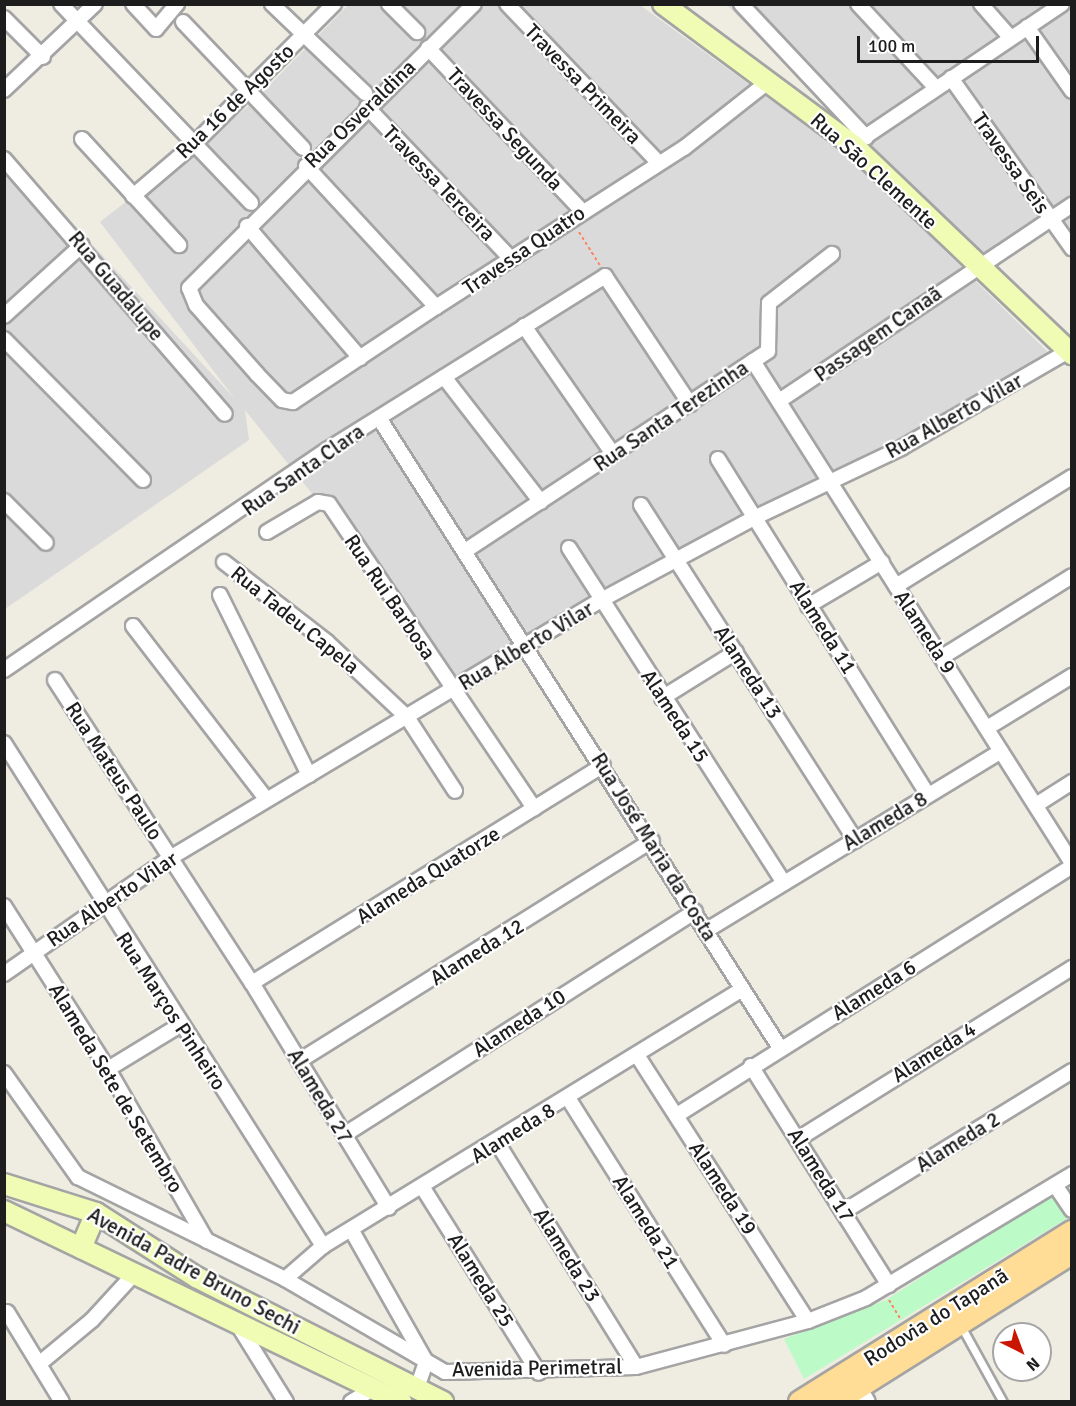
<!DOCTYPE html>
<meta charset="utf-8">
<style>
body{margin:0}
#map{position:relative;width:1076px;height:1406px;overflow:hidden;background:#efece2;font-family:Signika,sans-serif}
div>[style]{position:absolute}
.residential>*{inset:0;background:#dbdada}
.park>*{inset:0;background:#bcfbc8}
.path>*{height:2px;margin-top:-1px;transform-origin:0;background:repeating-linear-gradient(90deg,#ff8363 0 3px,transparent 0 6px)}
.roads{filter:drop-shadow(2px 0 #a4a4a4) drop-shadow(-2px 0 #a4a4a4) drop-shadow(0 2px #a4a4a4) drop-shadow(0 -2px #a4a4a4)}
.service>*{height:7px;margin:-3.5px;padding:0 3.5px;transform-origin:3.5px;border-radius:3.5px;background:#fff}
.minor>*{height:14px;margin:-7px;padding:0 7px;transform-origin:7px;border-radius:7px;background:#fff}
.secondary>*{height:20px;margin:-10px;padding:0 10px;transform-origin:10px;border-radius:10px;background:#f0fcb3}
.primary>*{height:22px;margin:-11px;padding:0 11px;transform-origin:11px;border-radius:11px;background:#ffdd97}
span{translate:-50% -50%;white-space:nowrap;text-align:center;line-height:1.15;-webkit-text-stroke:4.5px #fff;paint-order:stroke}
.street-label{font-size:21px;color:#1d1d1d}
.frame{position:absolute;inset:0;border:6px solid #1d1d1d;pointer-events:none}
.north{position:absolute;left:992px;top:1322px;width:60px;height:60px;box-sizing:border-box;background:#fff;border:2px solid #a5a5a5;border-radius:50%;rotate:138deg;font-size:16px;font-weight:700;line-height:24px;text-align:center;color:#1d1d1d}
.north::after{content:'';display:block;margin:auto;width:21px;height:27px;background:#ca1500;clip-path:polygon(50% 0,100% 100%,50% 72%,0 100%)}
.scale{position:absolute;left:857px;top:36px;width:182px;height:27px;box-sizing:border-box;border:3px solid #1d1d1d;border-top:0;padding-left:8px;font-size:18px;line-height:21px;white-space:nowrap;color:#1d1d1d;-webkit-text-stroke:4px #fff;paint-order:stroke}
</style>
<div id="map">
<div class="residential">
<div style="clip-path:polygon(348px 5px,640px 5px,849px 157px,1051px 355px,446px 685px,326px 511px,245px 410px,249px 440px,5px 609px,4px 149px,235px 399px,100px 222px,251px 104px)"></div>
<div style="clip-path:polygon(727px 5px,1071px 5px,1071px 260px,1042px 219px,980px 261px)"></div>
</div>
<div class="park">
<div style="clip-path:polygon(1071px 1181px,1071px 1216px,804px 1379px,784px 1339px,886px 1300px)"></div>
</div>
<div class="path">
<div style="left:579px;top:232px;width:39px;rotate:58deg"></div>
<div style="left:889px;top:1300px;width:21px;rotate:59deg"></div>
</div>
<div class="roads">
<div class="service">
<div style="left:961px;top:1326px;width:87px;rotate:61.1deg"></div>
</div>
<div class="minor">
<div style="left:61px;top:4px;width:275px;rotate:46.3deg"></div>
<div style="left:133px;top:4px;width:34px;rotate:47deg"></div>
<div style="left:156px;top:29px;width:33px;rotate:-50deg"></div>
<div style="left:272px;top:4px;width:129px;rotate:43.7deg"></div>
<div style="left:389px;top:4px;width:40px;rotate:45deg"></div>
<div style="left:507px;top:4px;width:220px;rotate:46.3deg"></div>
<div style="left:741px;top:4px;width:183px;rotate:46.8deg"></div>
<div style="left:858px;top:4px;width:115px;rotate:47.1deg"></div>
<div style="left:981px;top:4px;width:44px;rotate:48.7deg"></div>
<div style="left:4px;top:18px;width:55px;rotate:45deg"></div>
<div style="left:183px;top:22px;width:174px;rotate:46.4deg"></div>
<div style="left:1027px;top:27px;width:78px;rotate:54.9deg"></div>
<div style="left:428px;top:48px;width:224px;rotate:46.6deg"></div>
<div style="left:951px;top:78px;width:209px;rotate:54.6deg"></div>
<div style="left:4px;top:90px;width:125px;rotate:-43.4deg"></div>
<div style="left:367px;top:107px;width:209px;rotate:46.5deg"></div>
<div style="left:82px;top:139px;width:144px;rotate:47.5deg"></div>
<div style="left:853px;top:145px;width:252px;rotate:-34deg"></div>
<div style="left:4px;top:159px;width:337px;rotate:49.1deg"></div>
<div style="left:306px;top:166px;width:192px;rotate:47.3deg"></div>
<div style="left:436px;top:307px;width:295px;rotate:-32.7deg"></div>
<div style="left:684px;top:148px;width:107px;rotate:-38.2deg"></div>
<div style="left:133px;top:196px;width:80px;rotate:-40.4deg"></div>
<div style="left:194px;top:144px;width:198px;rotate:-45deg"></div>
<div style="left:247px;top:226px;width:174px;rotate:49.4deg"></div>
<div style="left:436px;top:307px;width:172px;rotate:146.4deg"></div>
<div style="left:293px;top:402px;width:11px;rotate:-170deg"></div>
<div style="left:282px;top:400px;width:36px;rotate:-134deg"></div>
<div style="left:257px;top:374px;width:92px;rotate:-131.5deg"></div>
<div style="left:196px;top:305px;width:18px;rotate:-112deg"></div>
<div style="left:189px;top:288px;width:402px;rotate:-44.9deg"></div>
<div style="left:4px;top:316px;width:105px;rotate:-42.3deg"></div>
<div style="left:524px;top:326px;width:156px;rotate:55.2deg"></div>
<div style="left:4px;top:339px;width:198px;rotate:45.4deg"></div>
<div style="left:753px;top:361px;width:595px;rotate:57.57deg"></div>
<div style="left:444px;top:377px;width:158px;rotate:52.2deg"></div>
<div style="left:779px;top:401px;width:353px;rotate:-33.8deg"></div>
<div style="left:379px;top:418px;width:747px;rotate:57.52deg"></div>
<div style="left:718px;top:459px;width:396px;rotate:58deg"></div>
<div style="left:4px;top:501px;width:59px;rotate:45deg"></div>
<div style="left:641px;top:505px;width:398px;rotate:57.4deg"></div>
<div style="left:267px;top:532px;width:59px;rotate:-30.5deg"></div>
<div style="left:318px;top:502px;width:11px;rotate:10deg"></div>
<div style="left:329px;top:504px;width:367px;rotate:56deg"></div>
<div style="left:569px;top:548px;width:398px;rotate:57.3deg"></div>
<div style="left:465px;top:551px;width:363px;rotate:-33.4deg"></div>
<div style="left:768px;top:351px;width:48px;rotate:-88.8deg"></div>
<div style="left:769px;top:303px;width:80px;rotate:-37.9deg"></div>
<div style="left:224px;top:562px;width:130px;rotate:37.8deg"></div>
<div style="left:327px;top:642px;width:110px;rotate:43.2deg"></div>
<div style="left:407px;top:717px;width:88px;rotate:57deg"></div>
<div style="left:896px;top:586px;width:207px;rotate:-31.8deg"></div>
<div style="left:220px;top:595px;width:201px;rotate:63.7deg"></div>
<div style="left:808px;top:606px;width:86px;rotate:-30.7deg"></div>
<div style="left:133px;top:626px;width:218px;rotate:52.4deg"></div>
<div style="left:942px;top:657px;width:153px;rotate:-31.9deg"></div>
<div style="left:4px;top:670px;width:391px;rotate:-34.3deg"></div>
<div style="left:327px;top:450px;width:328px;rotate:-32deg"></div>
<div style="left:605px;top:276px;width:154px;rotate:56.4deg"></div>
<div style="left:55px;top:680px;width:361px;rotate:57deg"></div>
<div style="left:252px;top:983px;width:263px;rotate:58.7deg"></div>
<div style="left:662px;top:698px;width:87px;rotate:-31.9deg"></div>
<div style="left:987px;top:728px;width:100px;rotate:-31.5deg"></div>
<div style="left:4px;top:743px;width:596px;rotate:57.62deg"></div>
<div style="left:1036px;top:805px;width:43px;rotate:-32.6deg"></div>
<div style="left:4px;top:906px;width:193px;rotate:57.5deg"></div>
<div style="left:108px;top:1069px;width:198px;rotate:60.1deg"></div>
<div style="left:707px;top:930px;width:344px;rotate:-31.3deg"></div>
<div style="left:4px;top:974px;width:203px;rotate:-34.9deg"></div>
<div style="left:170px;top:858px;width:502px;rotate:-30.91deg"></div>
<div style="left:601px;top:600px;width:176px;rotate:-28.2deg"></div>
<div style="left:756px;top:517px;width:161px;rotate:-25.4deg"></div>
<div style="left:901px;top:448px;width:193px;rotate:-30.1deg"></div>
<div style="left:252px;top:983px;width:413px;rotate:-31.8deg"></div>
<div style="left:637px;top:1055px;width:316px;rotate:57.3deg"></div>
<div style="left:299px;top:1061px;width:416px;rotate:-32deg"></div>
<div style="left:751px;top:1066px;width:259px;rotate:57.8deg"></div>
<div style="left:108px;top:1069px;width:84px;rotate:-31.4deg"></div>
<div style="left:4px;top:1073px;width:128px;rotate:54.6deg"></div>
<div style="left:78px;top:1177px;width:231px;rotate:26.2deg"></div>
<div style="left:285px;top:1279px;width:185px;rotate:30.2deg"></div>
<div style="left:445px;top:1372px;width:191px;rotate:-1.5deg"></div>
<div style="left:636px;top:1367px;width:178px;rotate:-15deg"></div>
<div style="left:808px;top:1321px;width:62px;rotate:-21.6deg"></div>
<div style="left:866px;top:1298px;width:240px;rotate:-31deg"></div>
<div style="left:568px;top:1098px;width:292px;rotate:57.7deg"></div>
<div style="left:677px;top:1115px;width:467px;rotate:-32.2deg"></div>
<div style="left:344px;top:1135px;width:416px;rotate:-32.5deg"></div>
<div style="left:798px;top:1139px;width:323px;rotate:-32deg"></div>
<div style="left:498px;top:1144px;width:262px;rotate:58.2deg"></div>
<div style="left:1055px;top:1185px;width:30px;rotate:56deg"></div>
<div style="left:423px;top:1188px;width:218px;rotate:57.9deg"></div>
<div style="left:843px;top:1212px;width:269px;rotate:-31.6deg"></div>
<div style="left:352px;top:1231px;width:150px;rotate:60.5deg"></div>
<div style="left:426px;top:1362px;width:28px;rotate:109deg"></div>
<div style="left:285px;top:1279px;width:50px;rotate:-41deg"></div>
<div style="left:323px;top:1246px;width:492px;rotate:-31.5deg"></div>
<div style="left:7px;top:1312px;width:105px;rotate:58.6deg"></div>
<div style="left:238px;top:1325px;width:91px;rotate:58.1deg"></div>
<div style="left:39px;top:1364px;width:69px;rotate:-39.7deg"></div>
<div style="left:92px;top:1320px;width:65px;rotate:-47.5deg"></div>
<div style="left:859px;top:1386px;width:18px;rotate:61deg"></div>
<div style="left:351px;top:1402px;width:27px;rotate:-31deg"></div>
</div>
<div class="secondary">
<div style="left:663px;top:4px;width:237px;rotate:36.6deg"></div>
<div style="left:853px;top:145px;width:303px;rotate:43.7deg"></div>
<div style="left:4px;top:1184px;width:96px;rotate:17.5deg"></div>
<div style="left:96px;top:1213px;width:119px;rotate:32.6deg"></div>
<div style="left:196px;top:1277px;width:277px;rotate:26.8deg"></div>
<div style="left:4px;top:1211px;width:441px;rotate:25.7deg"></div>
<div style="left:81px;top:1248px;width:38px;rotate:-67deg"></div>
</div>
<div class="primary">
<div style="left:800px;top:1402px;width:321px;rotate:-32deg"></div>
<div style="left:835px;top:1402px;width:280px;rotate:-32.2deg"></div>
</div>
</div>
<div class="street-label">
<span style="left:583px;top:84px;rotate:46deg">Travessa Primeira</span>
<span style="left:235px;top:101px;rotate:-44deg">Rua 16 de Agosto</span>
<span style="left:360px;top:114px;rotate:-44deg">Rua Osveraldina</span>
<span style="left:505px;top:129px;rotate:47deg">Travessa Segunda</span>
<span style="left:1011px;top:163px;rotate:55deg">Travessa Seis</span>
<span style="left:874px;top:171px;rotate:42deg">Rua São Clemente</span>
<span style="left:439px;top:183px;rotate:46deg">Travessa Terceira</span>
<span style="left:524px;top:250px;rotate:-34deg">Travessa Quatro</span>
<span style="left:116px;top:286px;rotate:50deg">Rua Guadalupe</span>
<span style="left:878px;top:334px;rotate:-35deg">Passagem Canaã</span>
<span style="left:671px;top:416px;rotate:-34deg">Rua Santa Terezinha</span>
<span style="left:954px;top:416px;rotate:-29deg">Rua Alberto Vilar</span>
<span style="left:303px;top:470px;rotate:-35deg">Rua Santa Clara</span>
<span style="left:390px;top:597px;rotate:56deg">Rua Rui Barbosa</span>
<span style="left:295px;top:620px;rotate:39deg">Rua Tadeu Capela</span>
<span style="left:823px;top:627px;rotate:58deg">Alameda 11</span>
<span style="left:925px;top:632px;rotate:57deg">Alameda 9</span>
<span style="left:526px;top:646px;rotate:-31deg">Rua Alberto Vilar</span>
<span style="left:748px;top:672px;rotate:57deg">Alameda 13</span>
<span style="left:675px;top:716px;rotate:57deg">Alameda 15</span>
<span style="left:114px;top:771px;rotate:57deg">Rua Mateus Paulo</span>
<span style="left:885px;top:821px;rotate:-31deg">Alameda 8</span>
<span style="left:654px;top:847px;rotate:58deg">Rua José Maria da Costa</span>
<span style="left:428px;top:875px;rotate:-32deg">Alameda Quatorze</span>
<span style="left:112px;top:899px;rotate:-34deg">Rua Alberto Vilar</span>
<span style="left:477px;top:952px;rotate:-32deg">Alameda 12</span>
<span style="left:874px;top:990px;rotate:-32deg">Alameda 6</span>
<span style="left:171px;top:1011px;rotate:57deg">Rua Marços Pinheiro</span>
<span style="left:519px;top:1023px;rotate:-33deg">Alameda 10</span>
<span style="left:934px;top:1052px;rotate:-32deg">Alameda 4</span>
<span style="left:116px;top:1088px;rotate:59deg">Alameda Sete de Setembro</span>
<span style="left:320px;top:1096px;rotate:59deg">Alameda 27</span>
<span style="left:513px;top:1133px;rotate:-32deg">Alameda 8</span>
<span style="left:958px;top:1142px;rotate:-32deg">Alameda 2</span>
<span style="left:821px;top:1175px;rotate:58deg">Alameda 17</span>
<span style="left:723px;top:1188px;rotate:57deg">Alameda 19</span>
<span style="left:646px;top:1222px;rotate:58deg">Alameda 21</span>
<span style="left:567px;top:1255px;rotate:58deg">Alameda 23</span>
<span style="left:194px;top:1271px;rotate:29deg">Avenida Padre Bruno Sechi</span>
<span style="left:481px;top:1280px;rotate:58deg">Alameda 25</span>
<span style="left:936px;top:1317px;rotate:-32deg">Rodovia do Tapanã</span>
<span style="left:537px;top:1368px;rotate:-1deg">Avenida Perimetral</span>
</div>
<div class="frame"></div>
<div class="north">N</div>
<div class="scale">100 m</div>
</div>
